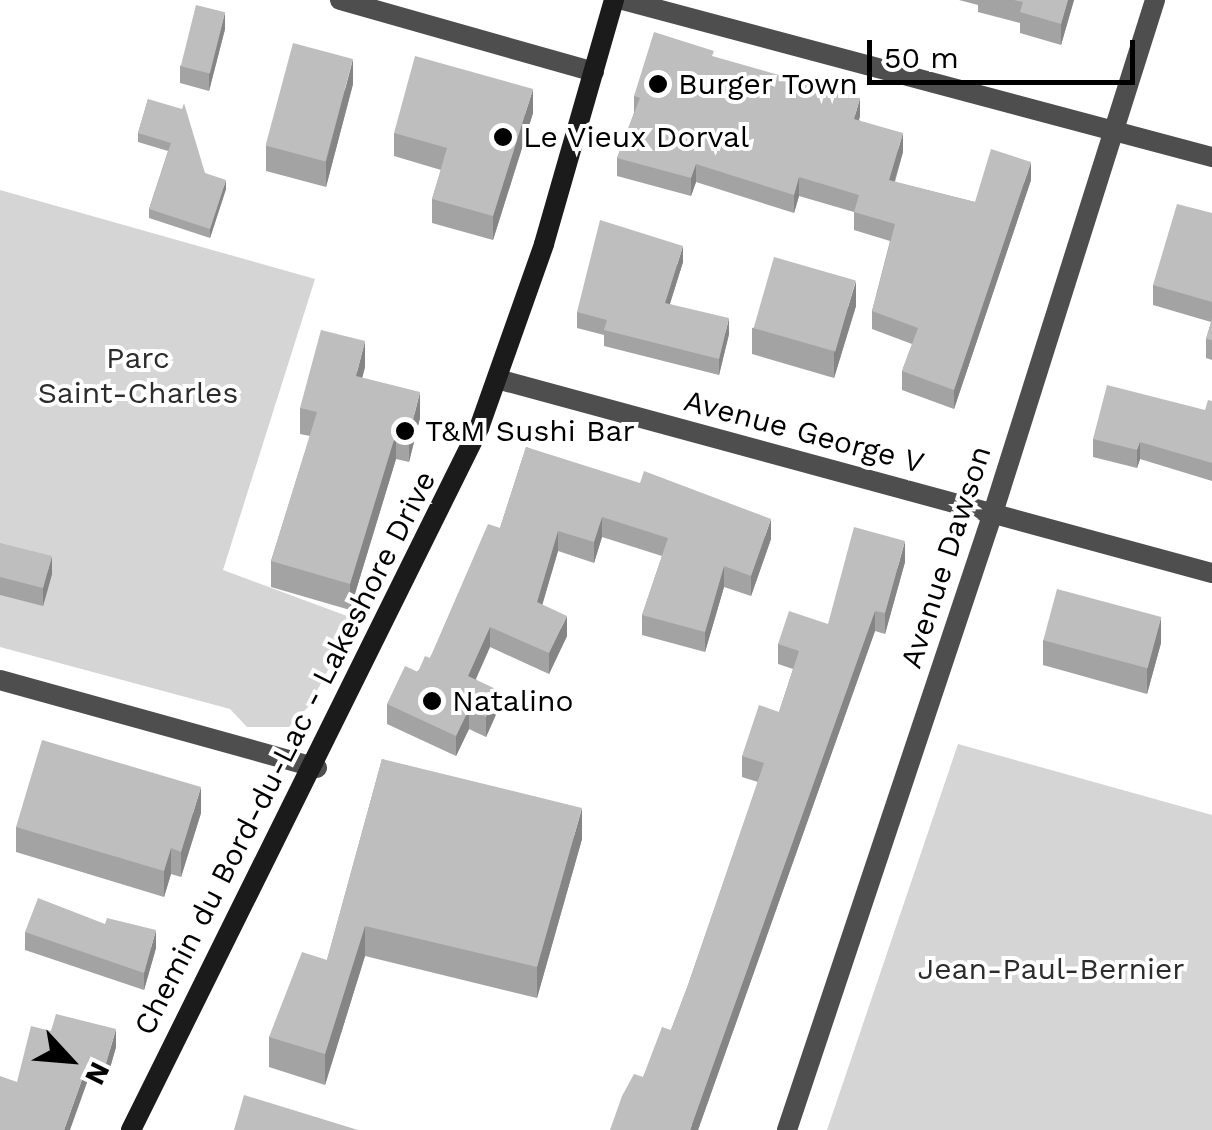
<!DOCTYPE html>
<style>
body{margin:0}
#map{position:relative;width:1212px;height:1130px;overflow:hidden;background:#fff;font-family:"Work Sans",sans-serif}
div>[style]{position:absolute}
.green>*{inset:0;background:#d5d5d5}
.street>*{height:20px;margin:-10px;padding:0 10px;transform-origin:10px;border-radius:10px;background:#4e4e4e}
.secondary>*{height:20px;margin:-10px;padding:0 10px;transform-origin:10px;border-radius:10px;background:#1b1b1b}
.wall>*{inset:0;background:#a3a3a3}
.shaded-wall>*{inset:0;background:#858585}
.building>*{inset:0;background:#bebebe;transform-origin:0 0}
.dots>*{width:28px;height:28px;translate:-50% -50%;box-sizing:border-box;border:5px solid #fff;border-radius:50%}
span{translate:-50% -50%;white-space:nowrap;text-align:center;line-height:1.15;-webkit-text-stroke:8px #fff;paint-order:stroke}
.poi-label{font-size:30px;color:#000}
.left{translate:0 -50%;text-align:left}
.park-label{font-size:30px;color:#2c2c2c}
.street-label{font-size:30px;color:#000}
.north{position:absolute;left:20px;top:1010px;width:100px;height:100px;-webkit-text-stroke:8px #fff;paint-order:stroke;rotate:116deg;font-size:28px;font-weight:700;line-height:40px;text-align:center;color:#000}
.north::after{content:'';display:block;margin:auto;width:35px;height:45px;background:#000;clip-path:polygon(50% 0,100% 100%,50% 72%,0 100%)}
.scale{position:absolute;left:867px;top:40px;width:268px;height:45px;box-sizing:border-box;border:5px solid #000;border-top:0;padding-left:12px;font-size:30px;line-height:35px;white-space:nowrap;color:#000;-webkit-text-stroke:8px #fff;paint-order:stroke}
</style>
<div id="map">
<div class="green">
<div style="clip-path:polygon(0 190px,315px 279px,223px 570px,355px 619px,309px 706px,289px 727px,247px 727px,230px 709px,0 647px)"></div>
<div style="clip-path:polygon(958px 744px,1212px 815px,1212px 1130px,827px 1130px)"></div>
</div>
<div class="street">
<div style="left:340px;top:0;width:264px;rotate:15.8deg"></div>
<div style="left:623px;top:0;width:610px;rotate:14.93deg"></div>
<div style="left:497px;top:379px;width:741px;rotate:15.18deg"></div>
<div style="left:0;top:680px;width:329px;rotate:15.5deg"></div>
<div style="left:787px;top:1130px;width:650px;rotate:-71.54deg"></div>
<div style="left:993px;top:513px;width:538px;rotate:-72.47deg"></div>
</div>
<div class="secondary">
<div style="left:131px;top:1130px;width:784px;rotate:-63.63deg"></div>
<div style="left:479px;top:428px;width:195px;rotate:-70.5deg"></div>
<div style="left:544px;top:244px;width:254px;rotate:-74deg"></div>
</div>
<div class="wall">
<div style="clip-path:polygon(959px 0,1074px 0,1061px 45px,1020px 33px,1020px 23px,978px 12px,978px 5px)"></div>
<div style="clip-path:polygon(225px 29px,209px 91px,180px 83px,180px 66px)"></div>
<div style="clip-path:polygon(714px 57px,860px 116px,859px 120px,903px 152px,895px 182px,975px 202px,1031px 180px,954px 409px,902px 390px,902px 371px,912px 344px,872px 329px,872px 311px,890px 241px,854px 230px,854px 212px,799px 196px,794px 213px,696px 182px,691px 196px,617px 176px,617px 158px,634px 113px,634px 96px)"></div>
<div style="clip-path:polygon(353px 84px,326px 187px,266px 171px,266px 146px)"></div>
<div style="clip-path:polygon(148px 99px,205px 173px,226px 189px,210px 238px,149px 218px,149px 209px,168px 151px,138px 142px,138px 133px)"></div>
<div style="clip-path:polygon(533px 113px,493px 240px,432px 223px,432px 199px,441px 170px,394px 156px,394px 133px)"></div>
<div style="clip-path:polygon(1212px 213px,1212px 360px,1206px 358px,1206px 339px,1211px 322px,1153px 305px,1153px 285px)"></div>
<div style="clip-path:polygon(683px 262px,670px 304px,729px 334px,719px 375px,604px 346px,604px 335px,577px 328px,577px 312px)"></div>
<div style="clip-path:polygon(856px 306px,834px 378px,752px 354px,752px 328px)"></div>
<div style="clip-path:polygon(365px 367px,362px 378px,420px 418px,409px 462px,396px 459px,350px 610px,271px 587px,271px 561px,310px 436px,300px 434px,300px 408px)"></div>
<div style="clip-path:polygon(1212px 401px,1212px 481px,1140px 459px,1137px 468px,1093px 457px,1093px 439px,1205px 410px)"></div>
<div style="clip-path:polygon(526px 447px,771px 539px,751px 596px,724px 587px,705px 652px,642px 635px,642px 615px,662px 556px,602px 537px,594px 563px,558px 551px,542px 605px,567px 636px,549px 674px,490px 647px,476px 679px,498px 710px,486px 737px,469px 729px,456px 756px,387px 724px,387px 704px,430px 658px,500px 528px)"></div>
<div style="clip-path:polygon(0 543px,52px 574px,43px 606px,0 595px)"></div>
<div style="clip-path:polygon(905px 562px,885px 634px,875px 631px,698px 1130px,643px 1077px,671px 1030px,688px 985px,758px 782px,742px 777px,742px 756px,779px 712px,793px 669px,778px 664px,778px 644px,828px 624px)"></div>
<div style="clip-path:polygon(1043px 640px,1161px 643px,1147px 694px,1043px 665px)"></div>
<div style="clip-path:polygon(382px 759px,582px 839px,537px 998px,365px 956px,325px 1085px,269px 1067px,269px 1037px,327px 960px)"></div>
<div style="clip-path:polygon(201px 813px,181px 877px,171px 874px,164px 897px,16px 852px,16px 827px)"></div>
<div style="clip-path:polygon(25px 932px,156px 948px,144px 990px,25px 950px)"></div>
<div style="clip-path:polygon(116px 1047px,106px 1082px,89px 1077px,17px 1082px)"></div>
</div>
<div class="shaded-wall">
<div style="clip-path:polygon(1068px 0,1074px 0,1061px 45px,1061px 24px)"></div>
<div style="clip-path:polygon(225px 12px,225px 29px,209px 91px,209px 73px)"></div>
<div style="clip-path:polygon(353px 59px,353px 84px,326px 187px,326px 162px)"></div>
<div style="clip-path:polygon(533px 89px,533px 113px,493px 240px,493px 216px)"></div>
<div style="clip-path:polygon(860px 98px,860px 116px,854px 137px,854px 119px)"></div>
<div style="clip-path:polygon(903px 133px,903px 152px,889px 199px,889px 180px)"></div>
<div style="clip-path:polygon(1031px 162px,1031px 180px,954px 409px,954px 390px)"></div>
<div style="clip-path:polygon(696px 164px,696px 182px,691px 196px,691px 178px)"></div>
<div style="clip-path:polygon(799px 177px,799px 196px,794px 213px,794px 195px)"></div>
<div style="clip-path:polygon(226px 180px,226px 189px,210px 238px,210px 229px)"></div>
<div style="clip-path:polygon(683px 246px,683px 262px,665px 319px,665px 303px)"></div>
<div style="clip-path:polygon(856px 281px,856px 306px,834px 378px,834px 353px)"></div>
<div style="clip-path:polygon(729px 318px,729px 334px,719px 375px,719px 359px)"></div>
<div style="clip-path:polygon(365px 341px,365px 367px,356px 402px,356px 376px)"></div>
<div style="clip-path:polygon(420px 392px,420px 418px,409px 462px,409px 436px)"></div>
<div style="clip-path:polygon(396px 433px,396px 459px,350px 610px,350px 584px)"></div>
<div style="clip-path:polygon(1140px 442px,1140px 459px,1137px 468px,1137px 450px)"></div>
<div style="clip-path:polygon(602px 517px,602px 537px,594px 563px,594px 542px)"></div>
<div style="clip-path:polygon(771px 519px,771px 539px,751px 596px,751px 576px)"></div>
<div style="clip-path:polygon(558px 531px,558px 551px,537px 623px,537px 602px)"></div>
<div style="clip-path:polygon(905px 541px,905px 562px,885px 634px,885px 613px)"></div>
<div style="clip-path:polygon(52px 556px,52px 574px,43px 606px,43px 588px)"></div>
<div style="clip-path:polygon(724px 566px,724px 587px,705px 652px,705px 632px)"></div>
<div style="clip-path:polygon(875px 611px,875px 631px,698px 1130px,690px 1130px)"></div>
<div style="clip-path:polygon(567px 616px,567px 636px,549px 674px,549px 653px)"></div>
<div style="clip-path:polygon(1161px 617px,1161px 643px,1147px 694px,1147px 668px)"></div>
<div style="clip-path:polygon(490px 627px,490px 647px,468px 696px,468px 676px)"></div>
<div style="clip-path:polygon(498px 690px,498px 710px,486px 737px,486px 717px)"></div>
<div style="clip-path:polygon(469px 709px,469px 729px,456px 756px,456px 736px)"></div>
<div style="clip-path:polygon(201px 787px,201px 813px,181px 877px,181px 852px)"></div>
<div style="clip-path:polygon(582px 808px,582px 839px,537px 998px,537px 967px)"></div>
<div style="clip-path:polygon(171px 848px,171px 874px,164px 897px,164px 871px)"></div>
<div style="clip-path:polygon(365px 926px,365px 956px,325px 1085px,325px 1054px)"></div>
<div style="clip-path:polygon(156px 930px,156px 948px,144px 990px,144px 973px)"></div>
<div style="clip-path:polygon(116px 1029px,116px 1047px,106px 1082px,106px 1064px)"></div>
<div style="clip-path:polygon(89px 1060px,89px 1077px,70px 1130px,64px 1130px)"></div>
</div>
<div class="building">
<div style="clip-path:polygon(1014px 0,1068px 0,1061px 24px,1020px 12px,1023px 2px)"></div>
<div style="left:196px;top:5px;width:30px;height:63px;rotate:14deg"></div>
<div style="clip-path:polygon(654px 32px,714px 51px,712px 56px,860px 98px,854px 119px,903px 133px,889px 180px,975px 202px,991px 149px,1031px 162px,954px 390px,902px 371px,918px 328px,872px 311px,895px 224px,854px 212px,859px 195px,799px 177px,794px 195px,696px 164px,691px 178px,617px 158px,640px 98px,634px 96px)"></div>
<div style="left:293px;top:43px;width:62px;height:106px;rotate:15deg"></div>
<div style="clip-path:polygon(415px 56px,533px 89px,493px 216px,432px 199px,447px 148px,394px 133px)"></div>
<div style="clip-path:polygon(148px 99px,182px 109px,184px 103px,205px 173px,226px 180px,210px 229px,149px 209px,171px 143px,138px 133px)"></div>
<div style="clip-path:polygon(1177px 204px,1212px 213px,1212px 302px,1153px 285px)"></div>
<div style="clip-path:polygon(600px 220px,683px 246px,665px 303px,729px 318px,719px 359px,604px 330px,607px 320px,577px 312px)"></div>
<div style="left:774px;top:257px;width:85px;height:74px;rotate:16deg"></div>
<div style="clip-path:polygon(1212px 319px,1212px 340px,1206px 339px)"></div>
<div style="clip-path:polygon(321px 330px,365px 341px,356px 376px,420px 392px,409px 436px,396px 433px,350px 584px,271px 561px,317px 412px,300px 408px)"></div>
<div style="clip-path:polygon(1107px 385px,1205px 410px,1208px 400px,1212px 401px,1212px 463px,1140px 442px,1137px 450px,1093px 439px)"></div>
<div style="clip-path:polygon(526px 447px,640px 483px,644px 471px,771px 519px,751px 576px,724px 566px,705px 632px,642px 615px,668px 538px,602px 517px,594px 542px,558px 531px,537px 602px,567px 616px,549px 653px,490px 627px,468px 676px,498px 690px,486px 717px,469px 709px,456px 736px,387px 704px,405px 666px,418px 672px,425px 656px,430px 658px,488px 524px,500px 528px)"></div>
<div style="clip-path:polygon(854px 527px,905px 541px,885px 613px,875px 611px,690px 1130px,610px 1130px,622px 1096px,634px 1074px,643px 1077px,662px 1027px,671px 1030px,688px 985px,764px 763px,742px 756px,759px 705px,779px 712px,799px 651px,778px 644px,789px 611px,828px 624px)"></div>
<div style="clip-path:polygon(0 543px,52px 556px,43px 588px,0 577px)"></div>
<div style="left:1057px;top:589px;width:108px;height:53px;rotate:15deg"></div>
<div style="clip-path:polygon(42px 740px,201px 787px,181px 852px,171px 848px,164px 871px,16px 827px)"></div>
<div style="clip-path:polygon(382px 759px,582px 808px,537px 967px,365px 926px,325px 1054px,269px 1037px,302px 952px,327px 960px)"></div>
<div style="clip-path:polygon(38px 898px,105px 924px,107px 918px,156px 930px,144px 973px,25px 932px)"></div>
<div style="clip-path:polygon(56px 1014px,116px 1029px,106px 1064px,89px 1060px,64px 1130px,0 1130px,0 1076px,17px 1082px,31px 1026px,51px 1031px)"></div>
<div style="clip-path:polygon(244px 1095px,358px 1130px,234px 1130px)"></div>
</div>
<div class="dots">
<div style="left:658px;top:84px;background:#000"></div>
<div style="left:503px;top:137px;background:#000"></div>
<div style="left:405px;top:431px;background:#000"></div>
<div style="left:432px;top:701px;background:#000"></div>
</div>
<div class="poi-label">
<span class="left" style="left:678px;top:84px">Burger Town</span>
<span class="left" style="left:523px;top:137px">Le Vieux Dorval</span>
<span class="left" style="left:425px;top:431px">T&amp;M Sushi Bar</span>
<span class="left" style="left:452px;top:701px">Natalino</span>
</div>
<div class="park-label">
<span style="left:138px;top:375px">Parc<br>Saint-Charles</span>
<span style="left:1051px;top:969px">Jean-Paul-Bernier</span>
</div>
<div class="street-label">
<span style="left:804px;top:432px;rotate:15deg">Avenue George V</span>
<span style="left:946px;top:557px;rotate:-72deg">Avenue Dawson</span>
<span style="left:285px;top:753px;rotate:-63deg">Chemin du Bord-du-Lac - Lakeshore Drive</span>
</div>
<div class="north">N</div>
<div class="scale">50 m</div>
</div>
